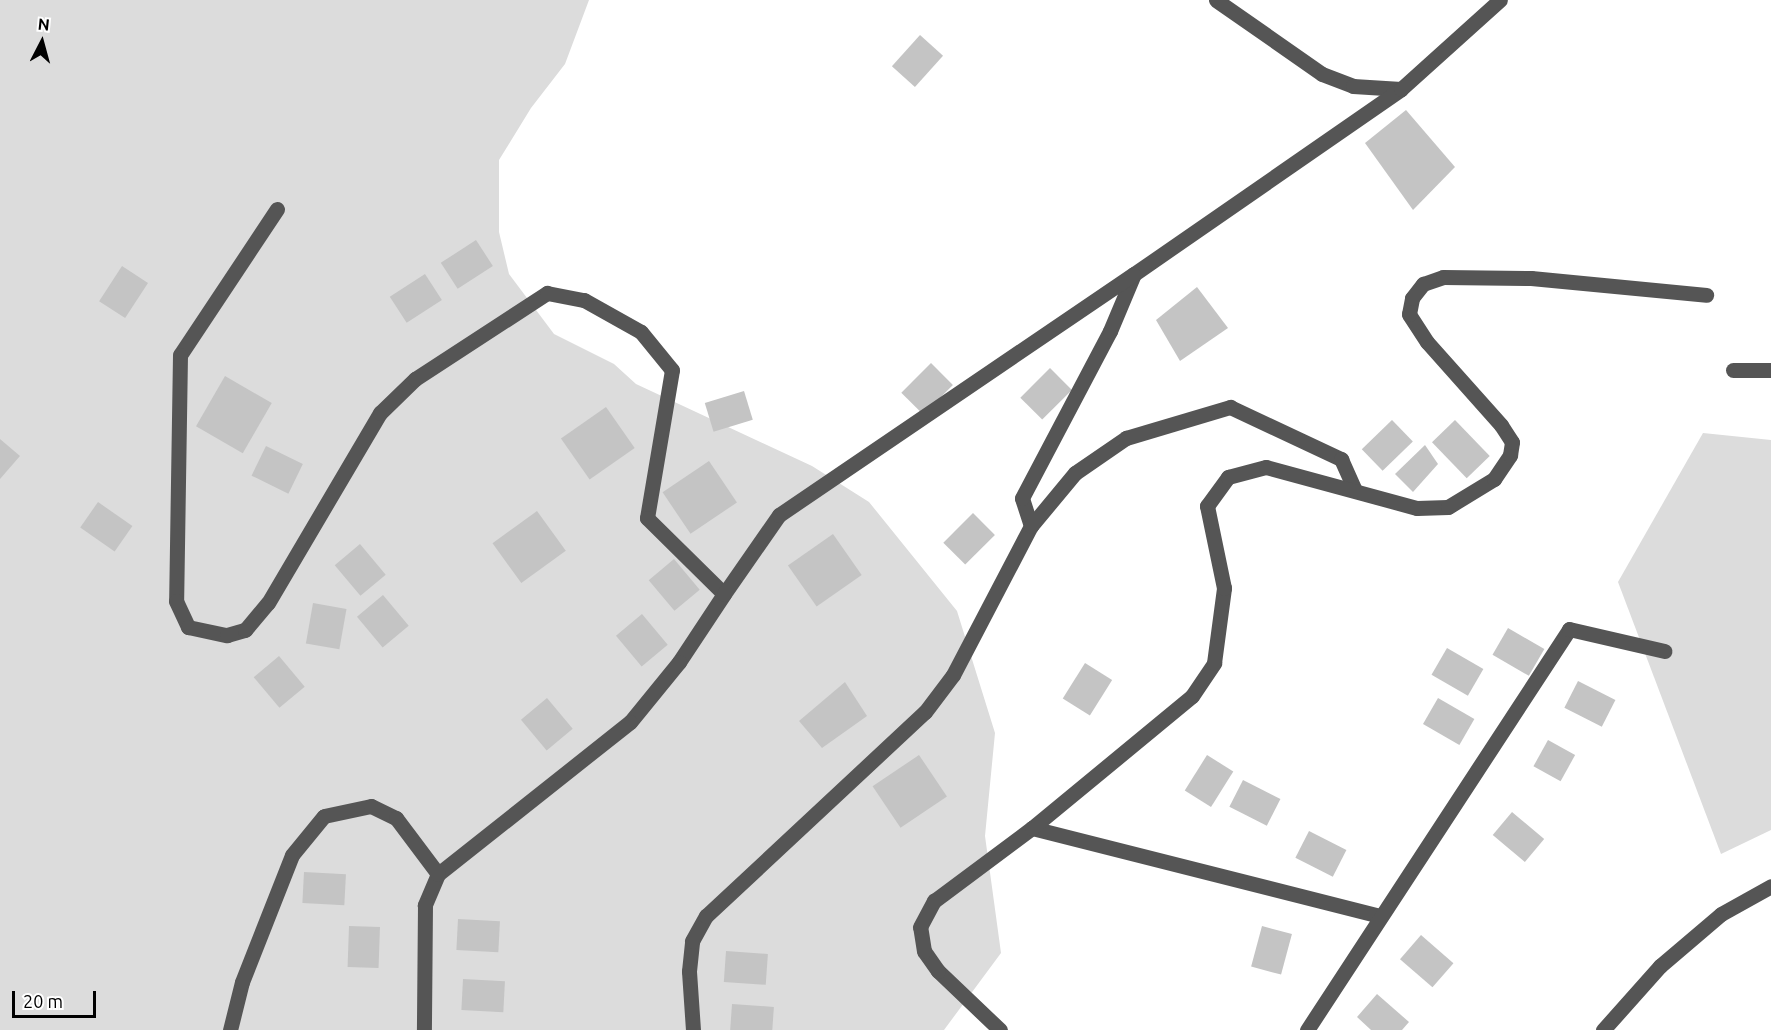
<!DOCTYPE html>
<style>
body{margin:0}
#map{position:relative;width:1771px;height:1030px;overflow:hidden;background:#fff;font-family:Ubuntu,sans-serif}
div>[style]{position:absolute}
.green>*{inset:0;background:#dcdcdc}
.building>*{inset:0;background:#c4c4c4;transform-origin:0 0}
.minor>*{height:15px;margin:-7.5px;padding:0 7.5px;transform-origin:7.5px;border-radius:7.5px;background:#555}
span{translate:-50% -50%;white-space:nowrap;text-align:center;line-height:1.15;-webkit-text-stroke:5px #fff;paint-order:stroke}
.north{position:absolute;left:12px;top:12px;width:60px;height:60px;-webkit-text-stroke:4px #fff;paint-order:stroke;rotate:6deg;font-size:16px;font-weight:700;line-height:24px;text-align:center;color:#000}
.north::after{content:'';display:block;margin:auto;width:21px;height:27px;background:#000;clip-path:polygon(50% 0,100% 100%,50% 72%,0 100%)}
.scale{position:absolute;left:12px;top:991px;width:84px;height:27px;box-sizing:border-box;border:3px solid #000;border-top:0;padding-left:8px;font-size:18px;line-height:21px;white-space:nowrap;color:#000;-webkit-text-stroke:4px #fff;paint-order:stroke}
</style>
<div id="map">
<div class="green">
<div style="clip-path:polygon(0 0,589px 0,565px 64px,531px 108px,499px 160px,499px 232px,509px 274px,554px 334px,614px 364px,636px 384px,812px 466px,869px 502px,957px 611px,995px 733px,985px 836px,1001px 953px,944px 1030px,0 1030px)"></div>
<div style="clip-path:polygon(1703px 433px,1771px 440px,1771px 830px,1721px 854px,1618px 582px)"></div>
</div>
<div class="building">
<div style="left:920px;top:35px;width:31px;height:42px;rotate:42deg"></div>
<div style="clip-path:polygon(1406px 110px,1455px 167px,1413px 210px,1365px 143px)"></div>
<div style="left:476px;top:240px;width:31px;height:42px;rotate:57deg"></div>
<div style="left:122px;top:266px;width:31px;height:42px;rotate:33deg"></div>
<div style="left:425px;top:274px;width:31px;height:42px;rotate:57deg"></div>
<div style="clip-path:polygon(1197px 287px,1228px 328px,1180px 361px,1156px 320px)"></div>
<div style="left:931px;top:363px;width:31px;height:42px;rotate:45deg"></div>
<div style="left:1050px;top:368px;width:31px;height:42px;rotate:45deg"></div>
<div style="left:225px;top:376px;width:54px;height:58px;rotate:30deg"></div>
<div style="left:744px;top:391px;width:30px;height:41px;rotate:73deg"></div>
<div style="left:606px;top:407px;width:50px;height:55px;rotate:55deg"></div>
<div style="left:1392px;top:420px;width:30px;height:42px;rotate:46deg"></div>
<div style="left:1455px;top:420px;width:50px;height:32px;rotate:46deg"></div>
<div style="clip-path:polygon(0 439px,20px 456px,0 479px)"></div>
<div style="clip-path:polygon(1425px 445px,1438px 464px,1413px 492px,1395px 474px)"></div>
<div style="left:266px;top:446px;width:41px;height:33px;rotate:26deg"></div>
<div style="left:709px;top:461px;width:50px;height:56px;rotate:56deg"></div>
<div style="left:98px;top:502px;width:42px;height:31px;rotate:35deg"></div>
<div style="left:537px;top:511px;width:49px;height:55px;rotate:54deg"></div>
<div style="left:973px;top:513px;width:31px;height:42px;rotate:45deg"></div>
<div style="left:833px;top:534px;width:50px;height:55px;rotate:55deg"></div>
<div style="left:360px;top:544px;width:40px;height:33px;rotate:50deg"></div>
<div style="left:674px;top:559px;width:40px;height:33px;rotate:50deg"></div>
<div style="left:383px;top:595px;width:40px;height:34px;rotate:50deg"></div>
<div style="left:313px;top:603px;width:34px;height:41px;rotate:10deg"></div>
<div style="left:642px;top:614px;width:40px;height:34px;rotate:50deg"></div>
<div style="left:1508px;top:628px;width:42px;height:31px;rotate:30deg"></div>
<div style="left:1447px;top:648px;width:42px;height:31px;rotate:30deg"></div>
<div style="left:279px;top:656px;width:40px;height:33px;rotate:50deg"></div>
<div style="left:1085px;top:663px;width:32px;height:42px;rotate:32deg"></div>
<div style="left:1578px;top:681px;width:42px;height:30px;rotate:27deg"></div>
<div style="clip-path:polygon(845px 682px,867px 716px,822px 748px,799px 721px)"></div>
<div style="left:547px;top:698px;width:40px;height:34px;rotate:50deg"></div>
<div style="left:1438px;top:698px;width:42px;height:30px;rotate:30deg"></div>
<div style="left:1548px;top:740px;width:31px;height:30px;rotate:29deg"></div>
<div style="left:919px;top:755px;width:50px;height:56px;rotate:56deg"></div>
<div style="left:1207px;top:755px;width:31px;height:42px;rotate:32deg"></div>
<div style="left:1243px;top:780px;width:42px;height:30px;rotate:27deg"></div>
<div style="left:1512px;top:812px;width:42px;height:30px;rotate:40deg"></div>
<div style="left:1309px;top:831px;width:42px;height:30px;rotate:27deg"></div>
<div style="left:304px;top:872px;width:42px;height:31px;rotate:3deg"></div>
<div style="left:458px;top:919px;width:42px;height:31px;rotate:3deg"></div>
<div style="left:349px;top:926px;width:31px;height:41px;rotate:2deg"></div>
<div style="left:1262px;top:926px;width:31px;height:42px;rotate:15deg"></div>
<div style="left:1421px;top:935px;width:43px;height:32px;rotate:41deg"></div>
<div style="left:726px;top:951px;width:42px;height:31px;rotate:4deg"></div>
<div style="left:463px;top:979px;width:42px;height:31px;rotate:3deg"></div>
<div style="clip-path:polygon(1377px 994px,1409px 1022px,1402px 1030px,1371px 1030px,1357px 1017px)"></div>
<div style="left:732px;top:1004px;width:42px;height:26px;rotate:4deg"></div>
</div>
<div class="minor">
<div style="left:1216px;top:0;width:129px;rotate:34.9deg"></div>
<div style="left:1322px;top:74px;width:33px;rotate:21deg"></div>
<div style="left:1353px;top:86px;width:48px;rotate:3.6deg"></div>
<div style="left:277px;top:209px;width:175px;rotate:123.6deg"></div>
<div style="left:180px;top:355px;width:246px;rotate:90.9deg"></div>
<div style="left:176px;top:601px;width:29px;rotate:65deg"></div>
<div style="left:188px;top:627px;width:40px;rotate:12deg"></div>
<div style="left:227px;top:635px;width:19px;rotate:-16deg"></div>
<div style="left:245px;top:630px;width:35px;rotate:-50deg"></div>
<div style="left:268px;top:603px;width:221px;rotate:-59.5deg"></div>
<div style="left:380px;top:413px;width:49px;rotate:-44.2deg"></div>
<div style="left:415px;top:379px;width:158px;rotate:-33.1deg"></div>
<div style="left:547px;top:293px;width:38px;rotate:11deg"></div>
<div style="left:584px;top:300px;width:65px;rotate:29.3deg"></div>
<div style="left:641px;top:332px;width:49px;rotate:50.8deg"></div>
<div style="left:672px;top:370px;width:150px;rotate:99.6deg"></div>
<div style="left:647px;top:518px;width:108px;rotate:44.6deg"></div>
<div style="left:724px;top:594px;width:82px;rotate:123.5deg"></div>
<div style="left:679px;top:662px;width:77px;rotate:129.2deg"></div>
<div style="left:630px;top:722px;width:245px;rotate:141.6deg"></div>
<div style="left:438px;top:874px;width:34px;rotate:113deg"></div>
<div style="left:425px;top:905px;width:125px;rotate:90.5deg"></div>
<div style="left:1733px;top:370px;width:38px"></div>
<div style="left:1031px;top:526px;width:29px;rotate:-108deg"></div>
<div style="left:1022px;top:498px;width:189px;rotate:-62.2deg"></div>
<div style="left:1110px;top:331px;width:62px;rotate:-67.2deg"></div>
<div style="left:1134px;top:274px;width:325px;rotate:-34.7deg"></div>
<div style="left:1401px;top:89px;width:133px;rotate:-42deg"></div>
<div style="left:724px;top:594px;width:96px;rotate:-55.2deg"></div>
<div style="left:779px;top:515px;width:428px;rotate:-34.2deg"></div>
<div style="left:1032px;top:828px;width:358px;rotate:14.2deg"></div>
<div style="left:230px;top:1030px;width:49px;rotate:-76deg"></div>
<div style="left:242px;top:982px;width:136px;rotate:-68.5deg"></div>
<div style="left:292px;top:855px;width:50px;rotate:-50.6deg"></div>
<div style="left:324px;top:816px;width:48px;rotate:-12deg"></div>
<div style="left:371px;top:806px;width:28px;rotate:26deg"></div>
<div style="left:396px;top:818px;width:70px;rotate:53.1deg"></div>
<div style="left:693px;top:1030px;width:59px;rotate:-93.9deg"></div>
<div style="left:689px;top:971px;width:30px;rotate:-84deg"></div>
<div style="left:692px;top:941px;width:29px;rotate:-61deg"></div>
<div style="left:706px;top:916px;width:299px;rotate:-43deg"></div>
<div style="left:925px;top:712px;width:46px;rotate:-52.9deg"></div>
<div style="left:953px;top:675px;width:168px;rotate:-62.4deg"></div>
<div style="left:1031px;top:526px;width:69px;rotate:-50.3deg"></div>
<div style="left:1075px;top:473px;width:62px;rotate:-34.5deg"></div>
<div style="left:1126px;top:438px;width:109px;rotate:-16.6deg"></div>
<div style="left:1230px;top:407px;width:123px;rotate:25.1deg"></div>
<div style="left:1341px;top:459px;width:34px;rotate:66deg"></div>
<div style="left:1000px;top:1030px;width:86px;rotate:-136.4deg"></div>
<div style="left:938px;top:971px;width:24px;rotate:-125deg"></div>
<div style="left:924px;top:951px;width:24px;rotate:-99deg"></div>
<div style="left:920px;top:927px;width:30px;rotate:-62deg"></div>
<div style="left:934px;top:901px;width:122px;rotate:-36.7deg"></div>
<div style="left:1032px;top:828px;width:207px;rotate:-39.5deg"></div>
<div style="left:1192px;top:696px;width:40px;rotate:-56deg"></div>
<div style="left:1214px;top:663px;width:76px;rotate:-82.4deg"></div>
<div style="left:1224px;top:588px;width:84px;rotate:-101.7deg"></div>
<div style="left:1207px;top:506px;width:36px;rotate:-54deg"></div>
<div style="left:1228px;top:477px;width:39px;rotate:-15deg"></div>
<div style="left:1266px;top:467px;width:156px;rotate:15.2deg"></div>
<div style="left:1417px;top:508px;width:31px;rotate:-2deg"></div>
<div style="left:1448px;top:507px;width:54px;rotate:-31.3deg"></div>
<div style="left:1494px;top:479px;width:29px;rotate:-56deg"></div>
<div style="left:1510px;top:455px;width:13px;rotate:-81deg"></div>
<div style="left:1512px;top:442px;width:20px;rotate:-123deg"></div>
<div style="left:1501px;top:425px;width:111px;rotate:-131.7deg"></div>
<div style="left:1427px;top:342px;width:33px;rotate:-123deg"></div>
<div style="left:1409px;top:314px;width:16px;rotate:-79deg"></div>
<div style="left:1412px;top:298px;width:18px;rotate:-52deg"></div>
<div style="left:1423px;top:284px;width:21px;rotate:-19deg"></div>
<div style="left:1443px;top:277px;width:88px;rotate:0.7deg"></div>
<div style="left:1531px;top:278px;width:176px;rotate:5.5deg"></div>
<div style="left:1307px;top:1030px;width:479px;rotate:-56.8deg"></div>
<div style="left:1569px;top:629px;width:98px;rotate:13deg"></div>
<div style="left:1603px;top:1030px;width:86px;rotate:-48.3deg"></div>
<div style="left:1660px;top:966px;width:80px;rotate:-40.4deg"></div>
<div style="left:1721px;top:914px;width:57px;rotate:-29.2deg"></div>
</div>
<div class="north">N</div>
<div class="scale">20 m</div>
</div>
